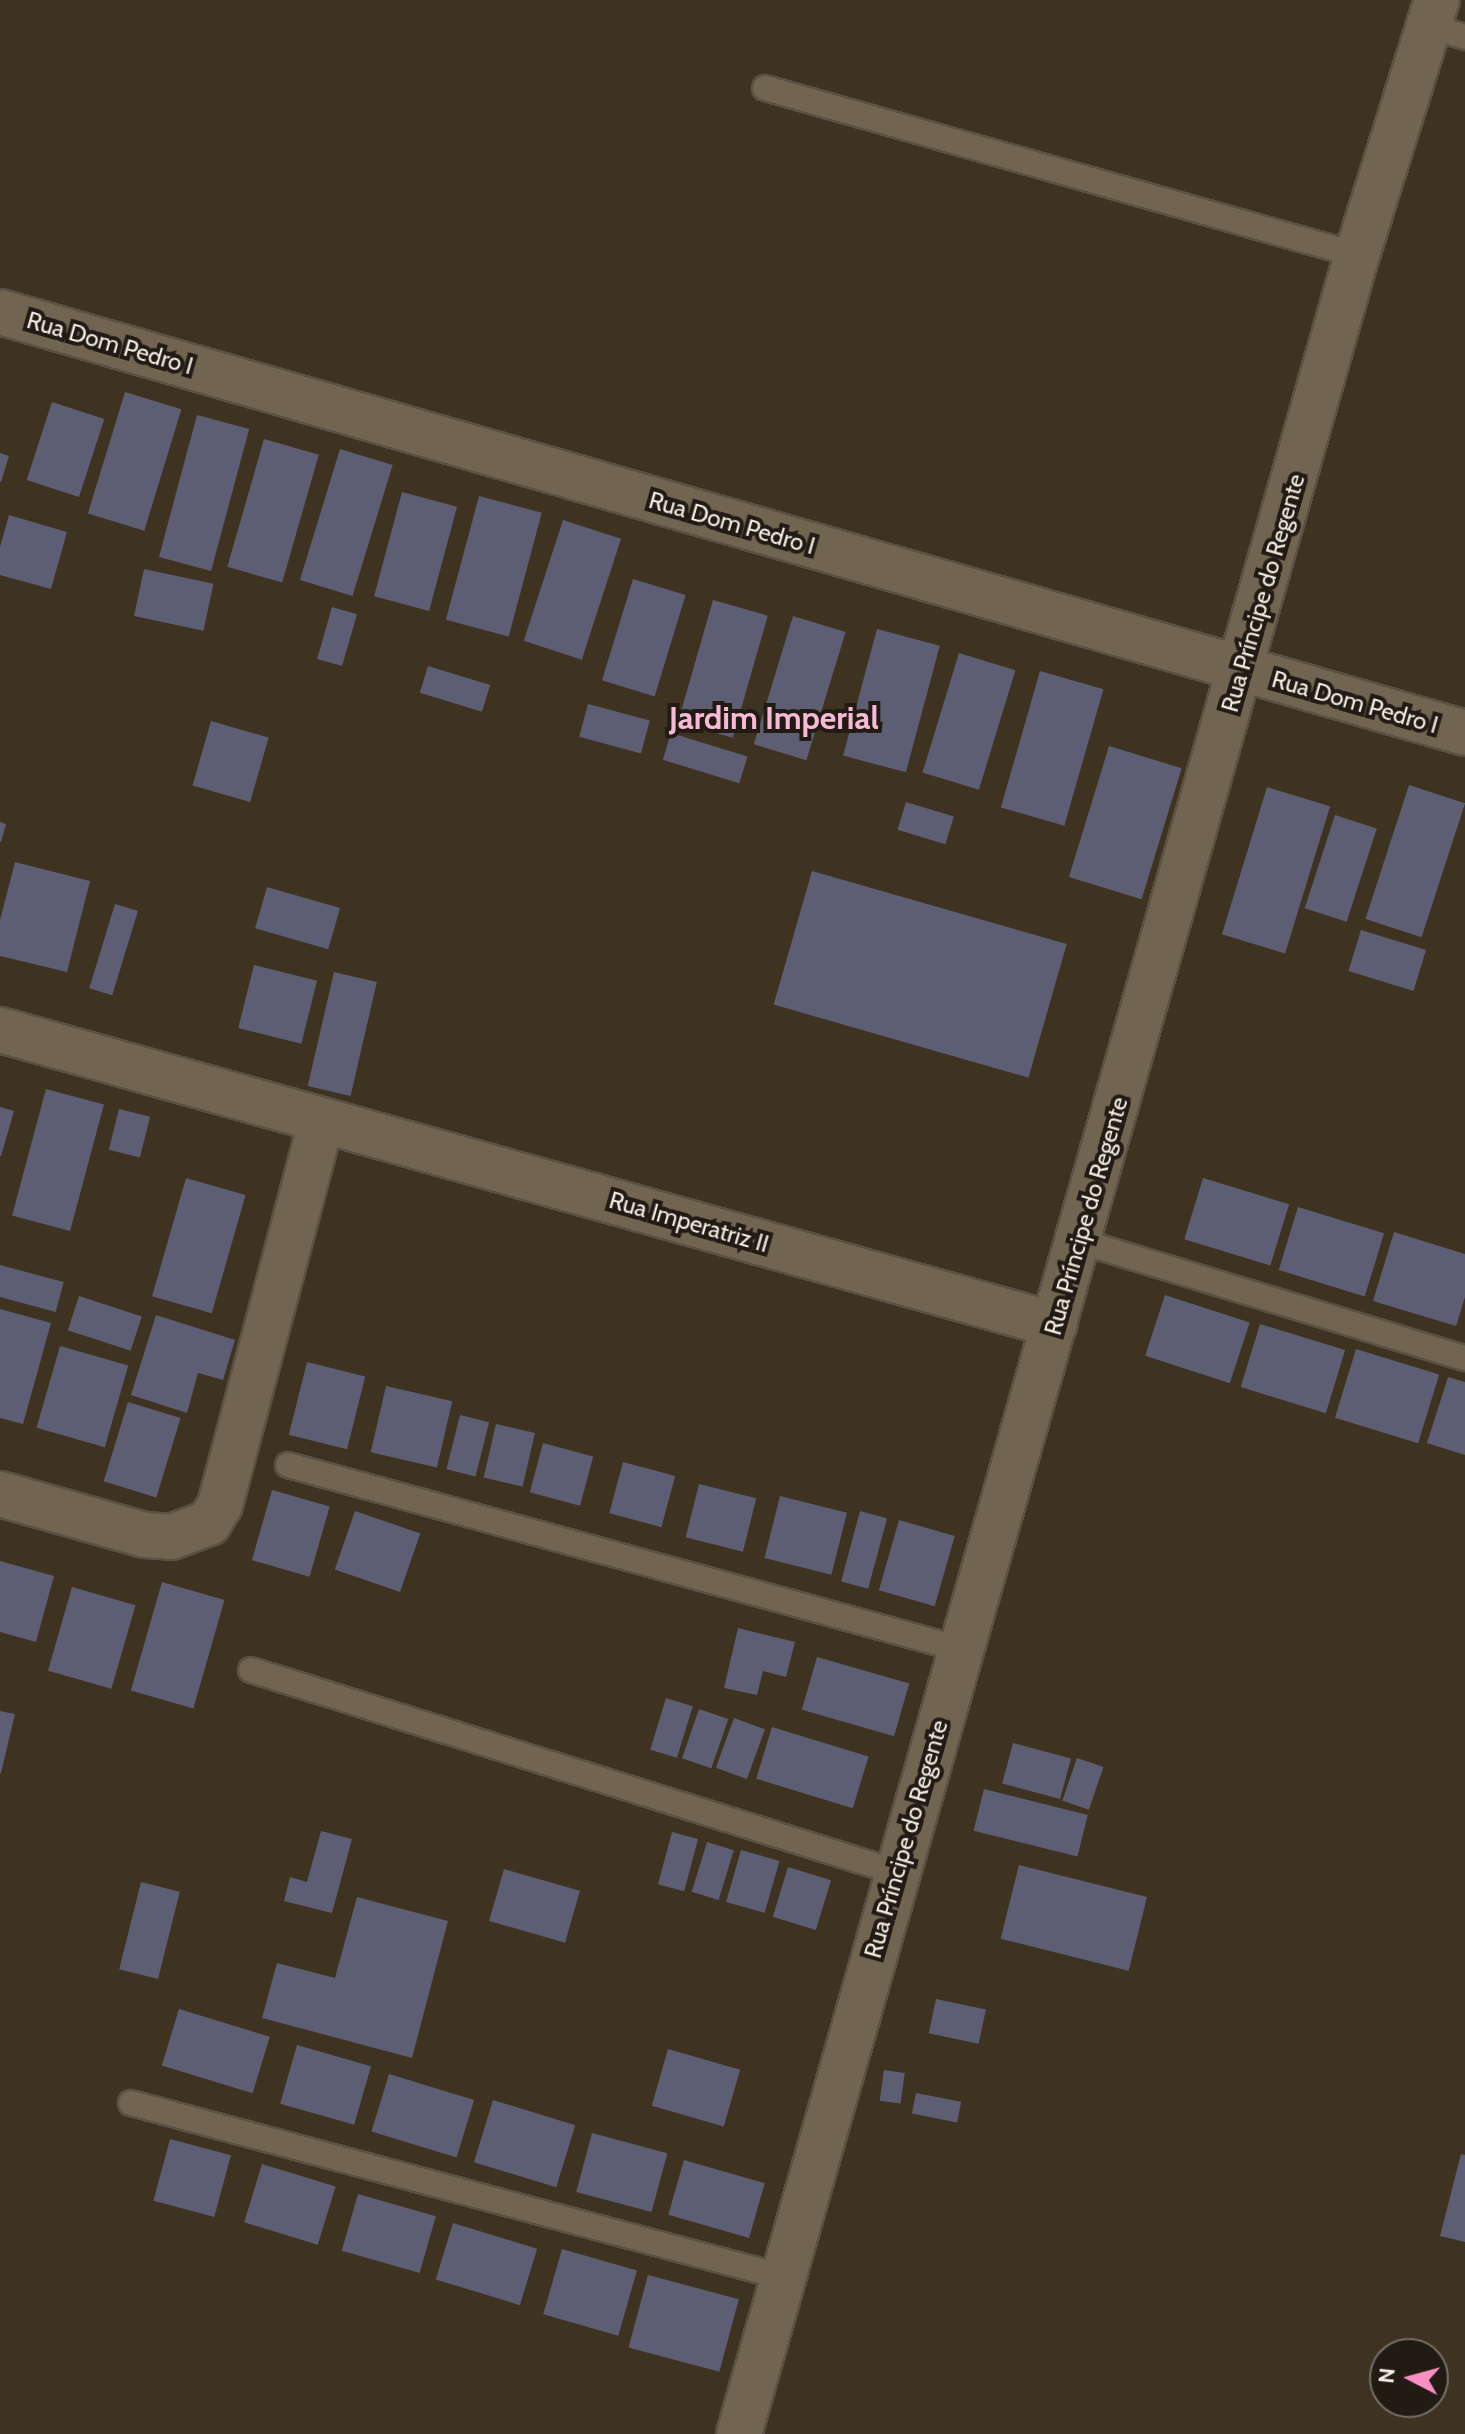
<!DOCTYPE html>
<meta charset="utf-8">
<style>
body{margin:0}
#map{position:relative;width:1465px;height:2434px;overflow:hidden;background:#3e3321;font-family:Cabin,sans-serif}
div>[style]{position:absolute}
.building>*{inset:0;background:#5d5e73;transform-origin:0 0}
.roads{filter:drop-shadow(2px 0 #5b5042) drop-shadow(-2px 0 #5b5042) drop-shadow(0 2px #5b5042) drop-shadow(0 -2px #5b5042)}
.service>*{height:24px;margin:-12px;padding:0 12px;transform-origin:12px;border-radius:12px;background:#716451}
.minor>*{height:44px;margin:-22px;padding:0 22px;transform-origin:22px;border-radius:22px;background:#716451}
span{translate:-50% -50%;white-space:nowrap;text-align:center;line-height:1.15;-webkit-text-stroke:8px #211b14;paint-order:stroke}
.street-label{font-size:24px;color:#f3ebe1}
.district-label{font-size:32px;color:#f7b9d5;font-weight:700}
.north{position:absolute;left:1369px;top:2338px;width:80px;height:80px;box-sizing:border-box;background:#211b14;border:2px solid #756e66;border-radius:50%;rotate:276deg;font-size:22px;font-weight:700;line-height:32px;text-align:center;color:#f3ebe1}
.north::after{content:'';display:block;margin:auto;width:28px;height:36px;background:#fb8fc4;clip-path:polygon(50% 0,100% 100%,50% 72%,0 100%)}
</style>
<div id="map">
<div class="building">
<div style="left:125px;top:392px;width:59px;height:127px;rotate:17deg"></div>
<div style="left:52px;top:402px;width:55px;height:82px;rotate:18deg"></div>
<div style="left:197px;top:415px;width:54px;height:147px;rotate:15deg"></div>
<div style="left:264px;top:439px;width:57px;height:133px;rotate:16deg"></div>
<div style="left:340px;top:449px;width:55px;height:137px;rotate:17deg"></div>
<div style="clip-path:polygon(0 453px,9px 456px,1px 482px,0 482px)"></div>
<div style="left:402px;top:492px;width:57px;height:108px;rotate:15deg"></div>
<div style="left:479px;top:496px;width:65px;height:128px;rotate:15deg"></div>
<div style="clip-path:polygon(9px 515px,67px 532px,51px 589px,0 575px,0 547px)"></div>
<div style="left:563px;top:520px;width:61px;height:127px;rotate:18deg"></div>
<div style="left:144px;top:569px;width:71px;height:48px;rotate:12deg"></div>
<div style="left:633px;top:579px;width:55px;height:106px;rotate:17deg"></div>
<div style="left:713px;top:600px;width:57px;height:127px;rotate:16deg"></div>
<div style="left:332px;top:607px;width:26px;height:54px;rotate:16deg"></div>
<div style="left:793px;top:616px;width:55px;height:134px;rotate:17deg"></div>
<div style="left:877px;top:629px;width:65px;height:131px;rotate:15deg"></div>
<div style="left:959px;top:653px;width:59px;height:125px;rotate:17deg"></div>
<div style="left:428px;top:666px;width:65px;height:28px;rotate:17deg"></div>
<div style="left:1040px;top:671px;width:66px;height:142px;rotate:16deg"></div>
<div style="left:588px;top:704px;width:64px;height:34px;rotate:15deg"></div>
<div style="left:211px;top:721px;width:60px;height:67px;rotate:16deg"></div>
<div style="left:671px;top:733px;width:80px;height:28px;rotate:17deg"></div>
<div style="left:1109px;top:746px;width:76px;height:137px;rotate:17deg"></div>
<div style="left:1409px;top:785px;width:59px;height:141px;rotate:18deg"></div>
<div style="left:1267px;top:787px;width:66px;height:154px;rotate:17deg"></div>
<div style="left:906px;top:802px;width:50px;height:29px;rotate:17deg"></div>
<div style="left:1335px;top:815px;width:44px;height:98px;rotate:18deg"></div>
<div style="clip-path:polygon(0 822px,6px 824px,1px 842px,0 842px)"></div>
<div style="clip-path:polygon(15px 862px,90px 881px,67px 972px,0 956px,0 920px)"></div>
<div style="left:812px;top:871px;width:265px;height:139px;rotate:16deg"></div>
<div style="left:267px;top:887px;width:76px;height:43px;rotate:16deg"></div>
<div style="left:115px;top:904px;width:24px;height:88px;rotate:17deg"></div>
<div style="left:1361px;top:930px;width:68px;height:43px;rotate:17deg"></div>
<div style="left:254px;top:965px;width:65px;height:65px;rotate:14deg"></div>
<div style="left:334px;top:972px;width:44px;height:117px;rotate:13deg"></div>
<div style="left:46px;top:1089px;width:60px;height:131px;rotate:15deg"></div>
<div style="clip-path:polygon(0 1107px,14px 1111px,1px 1156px,0 1156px)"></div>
<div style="left:119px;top:1109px;width:32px;height:42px;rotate:14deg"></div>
<div style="left:186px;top:1178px;width:62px;height:123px;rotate:16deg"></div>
<div style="left:1203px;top:1178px;width:90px;height:64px;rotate:17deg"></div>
<div style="left:1298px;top:1207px;width:90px;height:66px;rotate:17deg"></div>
<div style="clip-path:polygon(1394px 1232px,1465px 1254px,1465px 1297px,1456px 1326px,1373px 1301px)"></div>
<div style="left:0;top:1265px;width:66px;height:31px;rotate:15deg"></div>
<div style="left:1165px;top:1295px;width:89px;height:64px;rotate:18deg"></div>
<div style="left:79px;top:1296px;width:66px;height:36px;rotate:18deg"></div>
<div style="clip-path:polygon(0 1309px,51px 1323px,23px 1424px,0 1418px)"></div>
<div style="clip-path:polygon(156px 1315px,235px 1340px,223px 1380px,198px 1373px,187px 1413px,131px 1395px)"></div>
<div style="left:1260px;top:1324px;width:89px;height:66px;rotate:17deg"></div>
<div style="left:60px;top:1346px;width:71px;height:85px;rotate:16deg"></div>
<div style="left:1356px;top:1349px;width:87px;height:72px;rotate:17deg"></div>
<div style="left:307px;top:1362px;width:60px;height:75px;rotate:14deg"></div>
<div style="clip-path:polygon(1448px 1377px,1465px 1382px,1465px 1455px,1427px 1443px)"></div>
<div style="left:386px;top:1386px;width:68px;height:68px;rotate:13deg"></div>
<div style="left:128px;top:1402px;width:55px;height:83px;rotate:17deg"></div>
<div style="left:460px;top:1415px;width:30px;height:56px;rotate:14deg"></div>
<div style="left:496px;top:1424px;width:40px;height:55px;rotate:13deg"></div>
<div style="left:543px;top:1443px;width:52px;height:51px;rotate:15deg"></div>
<div style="left:623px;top:1462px;width:54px;height:53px;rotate:15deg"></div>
<div style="left:699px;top:1484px;width:59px;height:55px;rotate:14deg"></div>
<div style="left:272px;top:1490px;width:60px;height:73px;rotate:16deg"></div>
<div style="left:780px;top:1496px;width:69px;height:64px;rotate:14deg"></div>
<div style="left:355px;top:1511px;width:69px;height:62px;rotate:19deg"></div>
<div style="left:860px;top:1511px;width:28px;height:73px;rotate:15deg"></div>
<div style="left:899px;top:1520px;width:58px;height:73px;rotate:16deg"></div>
<div style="clip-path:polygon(0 1561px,54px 1576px,36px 1642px,0 1632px)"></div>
<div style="left:162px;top:1582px;width:65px;height:113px;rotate:16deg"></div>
<div style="left:72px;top:1587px;width:66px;height:87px;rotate:16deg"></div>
<div style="clip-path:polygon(738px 1628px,795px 1642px,786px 1677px,763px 1671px,757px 1695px,724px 1688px)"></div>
<div style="left:817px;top:1657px;width:96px;height:55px;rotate:16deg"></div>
<div style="left:666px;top:1698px;width:28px;height:54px;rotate:17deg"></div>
<div style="left:699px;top:1709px;width:31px;height:52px;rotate:19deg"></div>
<div style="clip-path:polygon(0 1711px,15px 1714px,1px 1773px,0 1773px)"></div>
<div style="left:734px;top:1718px;width:33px;height:53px;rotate:20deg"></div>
<div style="left:772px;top:1727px;width:101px;height:54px;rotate:17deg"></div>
<div style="left:1013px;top:1743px;width:60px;height:42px;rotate:15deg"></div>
<div style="left:1077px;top:1758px;width:28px;height:45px;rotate:19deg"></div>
<div style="left:984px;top:1789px;width:107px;height:43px;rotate:14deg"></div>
<div style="clip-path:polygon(321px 1831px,352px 1839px,332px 1913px,284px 1901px,290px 1877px,307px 1882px)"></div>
<div style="left:672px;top:1832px;width:27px;height:54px;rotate:15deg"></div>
<div style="left:707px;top:1842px;width:28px;height:52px;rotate:17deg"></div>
<div style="left:741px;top:1850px;width:40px;height:54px;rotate:16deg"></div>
<div style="left:1019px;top:1865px;width:132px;height:76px;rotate:14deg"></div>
<div style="left:788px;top:1867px;width:45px;height:52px;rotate:17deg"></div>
<div style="left:504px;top:1869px;width:79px;height:54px;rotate:16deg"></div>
<div style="left:141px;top:1882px;width:40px;height:90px;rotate:14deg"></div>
<div style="clip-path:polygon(357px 1897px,448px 1921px,412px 2058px,262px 2018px,277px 1963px,335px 1978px)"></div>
<div style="left:936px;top:1999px;width:51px;height:35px;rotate:12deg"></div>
<div style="left:179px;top:2009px;width:95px;height:59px;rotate:17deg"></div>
<div style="left:297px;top:2045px;width:77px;height:61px;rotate:16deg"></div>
<div style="left:668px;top:2049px;width:75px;height:59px;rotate:16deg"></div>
<div style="left:884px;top:2070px;width:21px;height:31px;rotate:8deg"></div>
<div style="left:389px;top:2074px;width:89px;height:60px;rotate:17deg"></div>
<div style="left:916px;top:2093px;width:46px;height:21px;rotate:11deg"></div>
<div style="left:493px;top:2100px;width:86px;height:65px;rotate:17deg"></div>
<div style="left:592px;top:2133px;width:78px;height:61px;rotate:15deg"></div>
<div style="left:170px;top:2139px;width:63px;height:64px;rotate:15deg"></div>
<div style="clip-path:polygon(1461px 2154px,1465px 2155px,1465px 2242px,1440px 2236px)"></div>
<div style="left:684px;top:2160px;width:84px;height:57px;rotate:16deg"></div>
<div style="left:262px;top:2164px;width:77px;height:61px;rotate:17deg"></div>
<div style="left:358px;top:2194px;width:81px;height:59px;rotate:16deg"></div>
<div style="left:453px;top:2223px;width:88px;height:59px;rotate:17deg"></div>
<div style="left:562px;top:2249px;width:78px;height:68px;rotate:16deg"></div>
<div style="left:648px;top:2275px;width:94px;height:75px;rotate:15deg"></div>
</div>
<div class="roads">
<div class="service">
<div style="left:1429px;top:26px;width:38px;rotate:17deg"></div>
<div style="left:765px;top:88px;width:615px;rotate:15.75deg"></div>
<div style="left:1079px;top:1241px;width:403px;rotate:16.9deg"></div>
<div style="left:288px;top:1465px;width:697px;rotate:15.31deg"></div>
<div style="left:251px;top:1670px;width:676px;rotate:17.39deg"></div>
<div style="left:131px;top:2103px;width:675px;rotate:14.94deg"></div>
</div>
<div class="minor">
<div style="left:0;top:312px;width:1524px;rotate:16.03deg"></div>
<div style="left:0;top:1030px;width:1095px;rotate:15.62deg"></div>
<div style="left:0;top:1494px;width:151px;rotate:15.8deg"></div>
<div style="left:145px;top:1535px;width:26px;rotate:4deg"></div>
<div style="left:171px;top:1537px;width:40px;rotate:-20.2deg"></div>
<div style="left:209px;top:1523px;width:21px;rotate:-59deg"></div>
<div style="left:220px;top:1505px;width:398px;rotate:-75.2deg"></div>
<div style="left:739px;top:2434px;width:2265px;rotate:-74.17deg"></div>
<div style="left:1357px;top:255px;width:267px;rotate:-72.6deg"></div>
</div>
</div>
<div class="street-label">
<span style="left:110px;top:343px;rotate:16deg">Rua Dom Pedro I</span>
<span style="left:732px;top:523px;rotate:16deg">Rua Dom Pedro I</span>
<span style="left:1263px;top:593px;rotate:-74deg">Rua Príncipe do Regente</span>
<span style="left:1355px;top:702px;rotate:16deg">Rua Dom Pedro I</span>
<span style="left:1086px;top:1216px;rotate:-74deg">Rua Príncipe do Regente</span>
<span style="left:689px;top:1222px;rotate:16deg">Rua Imperatriz II</span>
<span style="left:906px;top:1839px;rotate:-74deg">Rua Príncipe do Regente</span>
</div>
<div class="district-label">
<span style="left:774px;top:718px">Jardim Imperial</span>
</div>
<div class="north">N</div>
</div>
